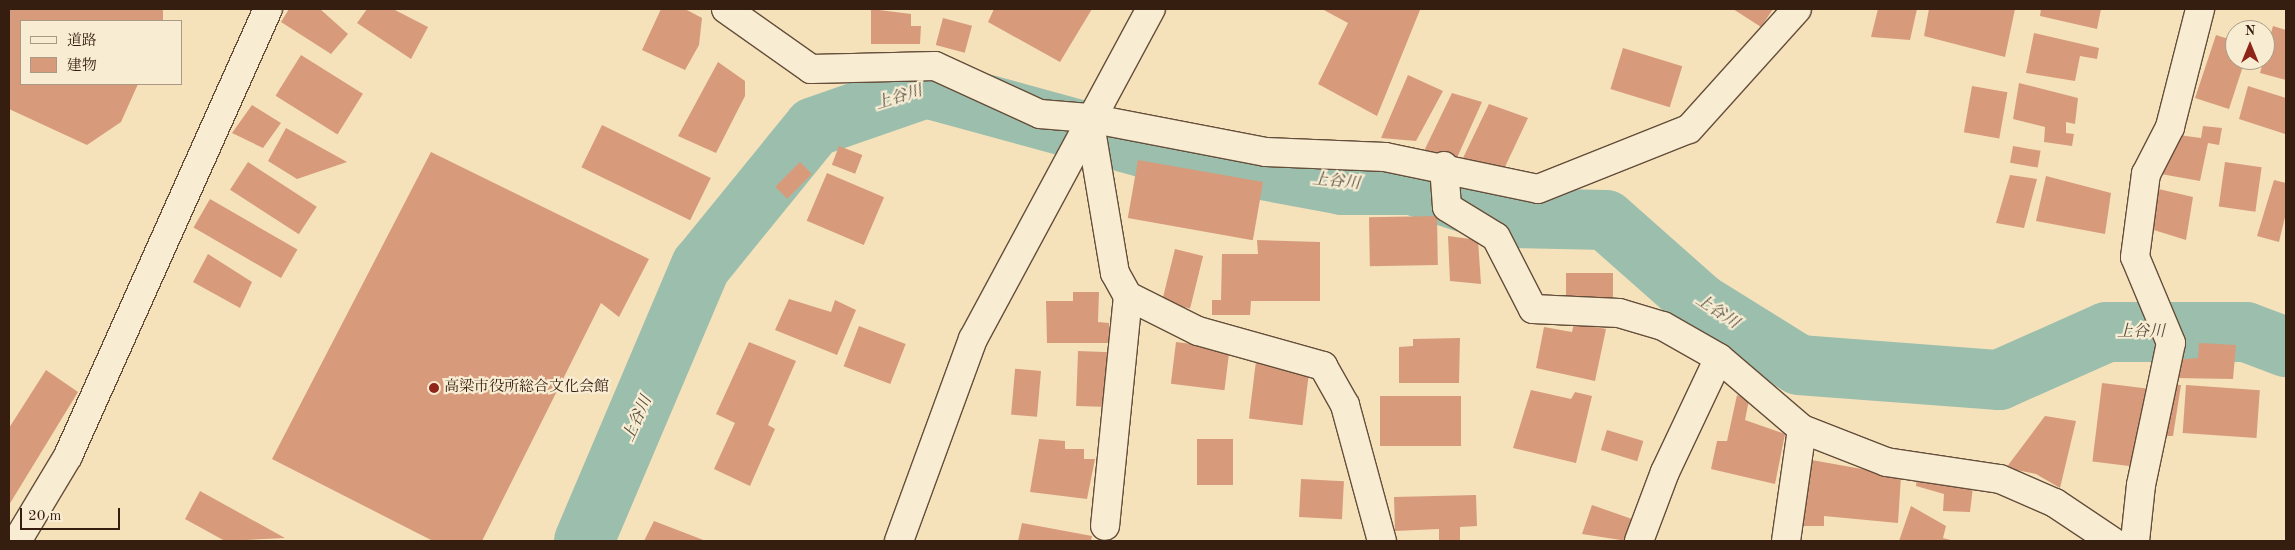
<!DOCTYPE html>
<meta charset="utf-8">
<style>
body{margin:0}
#map{position:relative;width:2295px;height:550px;overflow:hidden;background:#f5e2bb;font-family:"Old Standard TT","Noto Serif JP",serif}
div>[style]{position:absolute}
.river>*{height:60px;margin:-30px;padding:0 30px;transform-origin:30px;border-radius:30px;background:#9cbead}
.building>*{inset:0;background:#d79b7c;transform-origin:0 0}
.roads{filter:drop-shadow(1px 0 #654e3a) drop-shadow(-1px 0 #654e3a) drop-shadow(0 1px #654e3a) drop-shadow(0 -1px #654e3a)}
.minor>*{height:28px;margin:-14px;padding:0 14px;transform-origin:14px;border-radius:14px;background:#f8ecd3}
.tertiary>*{height:28px;margin:-14px;padding:0 14px;transform-origin:14px;border-radius:14px;background:#f8ecd3}
.dots>*{width:14px;height:14px;translate:-50% -50%;box-sizing:border-box;border:2px solid #f8ecd3;border-radius:50%}
span{translate:-50% -50%;white-space:nowrap;text-align:center;line-height:1.15;-webkit-text-stroke:4.5px #f8ecd3;paint-order:stroke}
.poi-label{font-size:15px;color:#351d0f}
.left{translate:0 -50%;text-align:left}
.water-label{font-size:16px;color:#544d3e;font-style:italic}
.frame{position:absolute;inset:0;border:10px solid #351d0f;pointer-events:none}
.legend{position:absolute;left:20px;top:20px;width:162px;height:65px;box-sizing:border-box;background:#f8ecd3;border:1px solid #aa9985;margin:0;padding:6px 9px;list-style:none;font-size:15px;color:#351d0f}
.legend li{display:flex;align-items:center;gap:10px;height:25px}
.legend b{width:25px;border:1px solid #aa9985}
.north{position:absolute;left:2225px;top:20px;width:50px;height:50px;box-sizing:border-box;background:#f8ecd3;border:1px solid #aa9985;border-radius:50%;rotate:0deg;font-size:14px;font-weight:700;line-height:20px;text-align:center;color:#351d0f}
.north::after{content:'';display:block;margin:auto;width:18px;height:22px;background:#8f2418;clip-path:polygon(50% 0,100% 100%,50% 72%,0 100%)}
.scale{position:absolute;left:20px;top:508px;width:100px;height:22px;box-sizing:border-box;border:2px solid #351d0f;border-top:0;padding-left:6px;font-size:15px;line-height:18px;white-space:nowrap;color:#351d0f;-webkit-text-stroke:4px #f8ecd3;paint-order:stroke}
</style>
<div id="map">
<div class="river">
<div style="left:584px;top:541px;width:299px;rotate:-67deg"></div>
<div style="left:701px;top:266px;width:179px;rotate:-50.9deg"></div>
<div style="left:814px;top:127px;width:119px;rotate:-19.2deg"></div>
<div style="left:926px;top:88px;width:227px;rotate:15.3deg"></div>
<div style="left:1145px;top:148px;width:200px;rotate:10.6deg"></div>
<div style="left:1342px;top:185px;width:70px"></div>
<div style="left:1412px;top:185px;width:105px;rotate:18.3deg"></div>
<div style="left:1512px;top:218px;width:94px;rotate:1.2deg"></div>
<div style="left:1606px;top:220px;width:127px;rotate:41.5deg"></div>
<div style="left:1701px;top:304px;width:115px;rotate:31.9deg"></div>
<div style="left:1799px;top:365px;width:201px;rotate:4.3deg"></div>
<div style="left:1999px;top:380px;width:118px;rotate:-24deg"></div>
<div style="left:2107px;top:332px;width:139px"></div>
<div style="left:2246px;top:332px;width:43px;rotate:20.6deg"></div>
</div>
<div class="building">
<div style="clip-path:polygon(9px 9px,163px 9px,163px 21px,21px 21px,21px 84px,138px 84px,121px 122px,87px 145px,9px 109px)"></div>
<div style="clip-path:polygon(289px 9px,320px 9px,348px 34px,331px 54px,281px 22px)"></div>
<div style="clip-path:polygon(367px 9px,393px 9px,428px 27px,411px 59px,357px 23px)"></div>
<div style="clip-path:polygon(661px 9px,685px 9px,702px 18px,699px 45px,685px 70px,642px 50px)"></div>
<div style="clip-path:polygon(871px 9px,911px 14px,911px 26px,921px 26px,920px 44px,871px 44px)"></div>
<div style="clip-path:polygon(994px 9px,1092px 9px,1060px 62px,988px 22px)"></div>
<div style="clip-path:polygon(1322px 9px,1420px 10px,1377px 116px,1318px 84px,1348px 23px)"></div>
<div style="clip-path:polygon(1733px 9px,1773px 9px,1761px 27px)"></div>
<div style="clip-path:polygon(1878px 9px,1917px 9px,1910px 40px,1871px 37px)"></div>
<div style="clip-path:polygon(1929px 9px,2015px 9px,2005px 57px,1924px 36px)"></div>
<div style="clip-path:polygon(2041px 9px,2101px 9px,2097px 29px,2040px 16px)"></div>
<div style="left:943px;top:18px;width:30px;height:28px;rotate:15deg"></div>
<div style="clip-path:polygon(2273px 26px,2286px 30px,2286px 80px,2260px 73px)"></div>
<div style="clip-path:polygon(2034px 33px,2099px 48px,2097px 59px,2080px 56px,2075px 81px,2026px 73px)"></div>
<div style="clip-path:polygon(2216px 35px,2235px 41px,2235px 60px,2245px 60px,2229px 109px,2195px 98px)"></div>
<div style="left:1623px;top:48px;width:62px;height:43px;rotate:17deg"></div>
<div style="left:301px;top:55px;width:73px;height:48px;rotate:32deg"></div>
<div style="clip-path:polygon(718px 62px,745px 81px,745px 96px,716px 153px,678px 136px)"></div>
<div style="clip-path:polygon(1408px 75px,1443px 91px,1416px 141px,1381px 138px)"></div>
<div style="clip-path:polygon(2019px 83px,2078px 98px,2075px 124px,2066px 122px,2066px 133px,2074px 134px,2072px 146px,2044px 142px,2045px 127px,2013px 119px)"></div>
<div style="left:1972px;top:86px;width:36px;height:47px;rotate:10deg"></div>
<div style="clip-path:polygon(2248px 86px,2286px 98px,2285px 134px,2239px 119px)"></div>
<div style="clip-path:polygon(1452px 93px,1482px 102px,1456px 160px,1423px 153px)"></div>
<div style="clip-path:polygon(1489px 104px,1528px 118px,1504px 169px,1463px 158px)"></div>
<div style="clip-path:polygon(252px 105px,281px 123px,263px 148px,232px 133px)"></div>
<div style="left:602px;top:125px;width:121px;height:47px;rotate:26deg"></div>
<div style="clip-path:polygon(2203px 126px,2222px 128px,2219px 145px,2208px 143px,2200px 181px,2161px 174px,2171px 134px,2201px 138px)"></div>
<div style="clip-path:polygon(286px 128px,347px 162px,297px 179px,268px 161px)"></div>
<div style="left:839px;top:146px;width:25px;height:20px;rotate:21deg"></div>
<div style="left:2013px;top:146px;width:28px;height:17px;rotate:10deg"></div>
<div style="clip-path:polygon(431px 152px,649px 259px,619px 317px,601px 303px,482px 541px,433px 541px,272px 459px)"></div>
<div style="left:1138px;top:160px;width:127px;height:59px;rotate:10deg"></div>
<div style="left:248px;top:162px;width:82px;height:33px;rotate:33deg"></div>
<div style="left:800px;top:162px;width:17px;height:35px;rotate:45deg"></div>
<div style="left:2225px;top:162px;width:37px;height:45px;rotate:8deg"></div>
<div style="left:827px;top:173px;width:62px;height:52px;rotate:23deg"></div>
<div style="clip-path:polygon(2010px 175px,2037px 179px,2024px 228px,1996px 223px)"></div>
<div style="clip-path:polygon(2046px 176px,2111px 193px,2105px 234px,2036px 221px)"></div>
<div style="clip-path:polygon(2274px 180px,2286px 183px,2286px 213px,2279px 242px,2257px 236px)"></div>
<div style="clip-path:polygon(2150px 187px,2193px 197px,2186px 240px,2144px 227px)"></div>
<div style="left:210px;top:199px;width:101px;height:33px;rotate:30deg"></div>
<div style="left:1437px;top:216px;width:49px;height:68px;rotate:89deg"></div>
<div style="clip-path:polygon(1448px 236px,1478px 240px,1481px 284px,1450px 281px)"></div>
<div style="clip-path:polygon(1257px 240px,1320px 242px,1320px 301px,1251px 301px,1250px 315px,1212px 315px,1212px 300px,1221px 300px,1222px 254px,1258px 254px)"></div>
<div style="left:1175px;top:249px;width:29px;height:54px;rotate:14deg"></div>
<div style="clip-path:polygon(208px 254px,252px 282px,240px 308px,193px 282px)"></div>
<div style="left:1566px;top:273px;width:47px;height:30px"></div>
<div style="clip-path:polygon(1073px 292px,1099px 292px,1098px 322px,1109px 323px,1109px 343px,1047px 343px,1046px 301px,1073px 301px)"></div>
<div style="clip-path:polygon(789px 299px,831px 312px,835px 300px,856px 310px,837px 355px,775px 330px)"></div>
<div style="clip-path:polygon(1574px 323px,1606px 329px,1595px 381px,1536px 368px,1544px 327px,1572px 332px)"></div>
<div style="left:859px;top:326px;width:50px;height:43px;rotate:21deg"></div>
<div style="clip-path:polygon(1460px 338px,1459px 383px,1399px 383px,1399px 347px,1413px 346px,1413px 339px)"></div>
<div style="clip-path:polygon(749px 342px,796px 361px,768px 425px,775px 429px,750px 486px,714px 469px,735px 423px,716px 414px)"></div>
<div style="left:1176px;top:342px;width:54px;height:42px;rotate:7deg"></div>
<div style="clip-path:polygon(2199px 343px,2236px 345px,2233px 379px,2174px 378px,2174px 360px,2198px 358px)"></div>
<div style="left:1078px;top:351px;width:33px;height:55px;rotate:2deg"></div>
<div style="left:1256px;top:361px;width:54px;height:58px;rotate:7deg"></div>
<div style="clip-path:polygon(46px 370px,78px 392px,9px 505px,9px 428px)"></div>
<div style="left:1041px;top:371px;width:46px;height:26px;rotate:95deg"></div>
<div style="left:2102px;top:383px;width:47px;height:79px;rotate:7deg"></div>
<div style="clip-path:polygon(2166px 385px,2181px 385px,2173px 436px,2155px 436px)"></div>
<div style="left:2186px;top:385px;width:74px;height:48px;rotate:4deg"></div>
<div style="clip-path:polygon(1531px 390px,1571px 399px,1575px 392px,1592px 396px,1576px 463px,1513px 448px)"></div>
<div style="clip-path:polygon(1737px 395px,1749px 400px,1745px 420px,1785px 434px,1775px 484px,1711px 469px,1717px 441px,1727px 441px)"></div>
<div style="left:1380px;top:396px;width:81px;height:50px"></div>
<div style="clip-path:polygon(2045px 416px,2076px 421px,2060px 488px,2036px 474px,2006px 468px)"></div>
<div style="left:1607px;top:430px;width:38px;height:21px;rotate:17deg"></div>
<div style="clip-path:polygon(1039px 439px,1065px 441px,1065px 449px,1084px 449px,1084px 459px,1095px 459px,1087px 499px,1030px 492px)"></div>
<div style="left:1197px;top:439px;width:36px;height:46px"></div>
<div style="clip-path:polygon(1806px 459px,1901px 476px,1898px 523px,1824px 516px,1824px 526px,1794px 526px)"></div>
<div style="clip-path:polygon(1917px 477px,1973px 487px,1970px 512px,1943px 511px,1944px 494px,1916px 486px)"></div>
<div style="left:1301px;top:479px;width:43px;height:38px;rotate:3deg"></div>
<div style="clip-path:polygon(200px 491px,285px 538px,225px 541px,185px 519px)"></div>
<div style="clip-path:polygon(1476px 495px,1477px 526px,1460px 527px,1460px 541px,1439px 541px,1439px 529px,1395px 531px,1394px 497px)"></div>
<div style="clip-path:polygon(1592px 505px,1632px 519px,1627px 541px,1582px 534px)"></div>
<div style="clip-path:polygon(1911px 506px,1946px 526px,1943px 538px,1955px 541px,1899px 541px)"></div>
<div style="clip-path:polygon(654px 521px,706px 541px,644px 541px)"></div>
<div style="clip-path:polygon(1022px 523px,1092px 536px,1091px 541px,1018px 541px)"></div>
</div>
<div class="roads">
<div class="minor">
<div style="left:726px;top:9px;width:104px;rotate:35.2deg"></div>
<div style="left:811px;top:69px;width:124px;rotate:-1.4deg"></div>
<div style="left:935px;top:66px;width:115px;rotate:24.6deg"></div>
<div style="left:1040px;top:114px;width:49px;rotate:4.7deg"></div>
<div style="left:1089px;top:118px;width:180px;rotate:10.9deg"></div>
<div style="left:1266px;top:152px;width:119px;rotate:2.4deg"></div>
<div style="left:1385px;top:157px;width:156px;rotate:11.8deg"></div>
<div style="left:1538px;top:189px;width:162px;rotate:-21.7deg"></div>
<div style="left:1689px;top:129px;width:161px;rotate:-48deg"></div>
<div style="left:1089px;top:118px;width:157px;rotate:80.5deg"></div>
<div style="left:1115px;top:273px;width:26px;rotate:61deg"></div>
<div style="left:1128px;top:296px;width:231px;rotate:95.7deg"></div>
<div style="left:1444px;top:166px;width:41px;rotate:85.8deg"></div>
<div style="left:1447px;top:207px;width:57px;rotate:31.5deg"></div>
<div style="left:1496px;top:237px;width:81px;rotate:62.8deg"></div>
<div style="left:1533px;top:309px;width:86px;rotate:2.7deg"></div>
<div style="left:1619px;top:313px;width:46px;rotate:16.5deg"></div>
<div style="left:1663px;top:326px;width:64px;rotate:29.7deg"></div>
<div style="left:1719px;top:358px;width:109px;rotate:40.5deg"></div>
<div style="left:1128px;top:296px;width:78px;rotate:26.6deg"></div>
<div style="left:1198px;top:331px;width:130px;rotate:15.6deg"></div>
<div style="left:1323px;top:366px;width:45px;rotate:60.6deg"></div>
<div style="left:1345px;top:405px;width:141px;rotate:74.8deg"></div>
<div style="left:17px;top:541px;width:99px;rotate:-59deg"></div>
<div style="left:68px;top:456px;width:490px;rotate:-65.9deg"></div>
<div style="left:1639px;top:541px;width:74px;rotate:-69.4deg"></div>
<div style="left:1665px;top:472px;width:126px;rotate:-64.7deg"></div>
<div style="left:1786px;top:541px;width:113px;rotate:-81.9deg"></div>
<div style="left:1802px;top:429px;width:90px;rotate:21.4deg"></div>
<div style="left:1886px;top:462px;width:115px;rotate:8.5deg"></div>
<div style="left:2000px;top:479px;width:60px;rotate:23.6deg"></div>
<div style="left:2055px;top:503px;width:69px;rotate:33.7deg"></div>
<div style="left:2135px;top:541px;width:56px;rotate:-83.9deg"></div>
<div style="left:2141px;top:485px;width:145px;rotate:-78.1deg"></div>
<div style="left:2171px;top:343px;width:93px;rotate:-112.7deg"></div>
<div style="left:2135px;top:257px;width:84px;rotate:-82.5deg"></div>
<div style="left:2146px;top:174px;width:53px;rotate:-62.9deg"></div>
<div style="left:2170px;top:127px;width:122px;rotate:-75.7deg"></div>
</div>
<div class="tertiary">
<div style="left:899px;top:541px;width:215px;rotate:-69.9deg"></div>
<div style="left:973px;top:339px;width:375px;rotate:-61.7deg"></div>
</div>
</div>
<div class="dots">
<div style="left:434px;top:388px;background:#8f2418"></div>
</div>
<div class="poi-label">
<span class="left" style="left:444px;top:388px">高梁市役所総合文化会館</span>
</div>
<div class="water-label">
<span style="left:899px;top:98px;rotate:-17deg">上谷川</span>
<span style="left:1336px;top:182px;rotate:6deg">上谷川</span>
<span style="left:1717px;top:312px;rotate:34deg">上谷川</span>
<span style="left:2141px;top:332px">上谷川</span>
<span style="left:638px;top:419px;rotate:-66deg">上谷川</span>
</div>
<div class="frame"></div>
<ul class="legend">
<li><b style="height:6px;background:#f8ecd3"></b>道路</li>
<li><b style="height:14px;background:#d79b7c"></b>建物</li>
</ul>
<div class="north">N</div>
<div class="scale">20 m</div>
</div>
